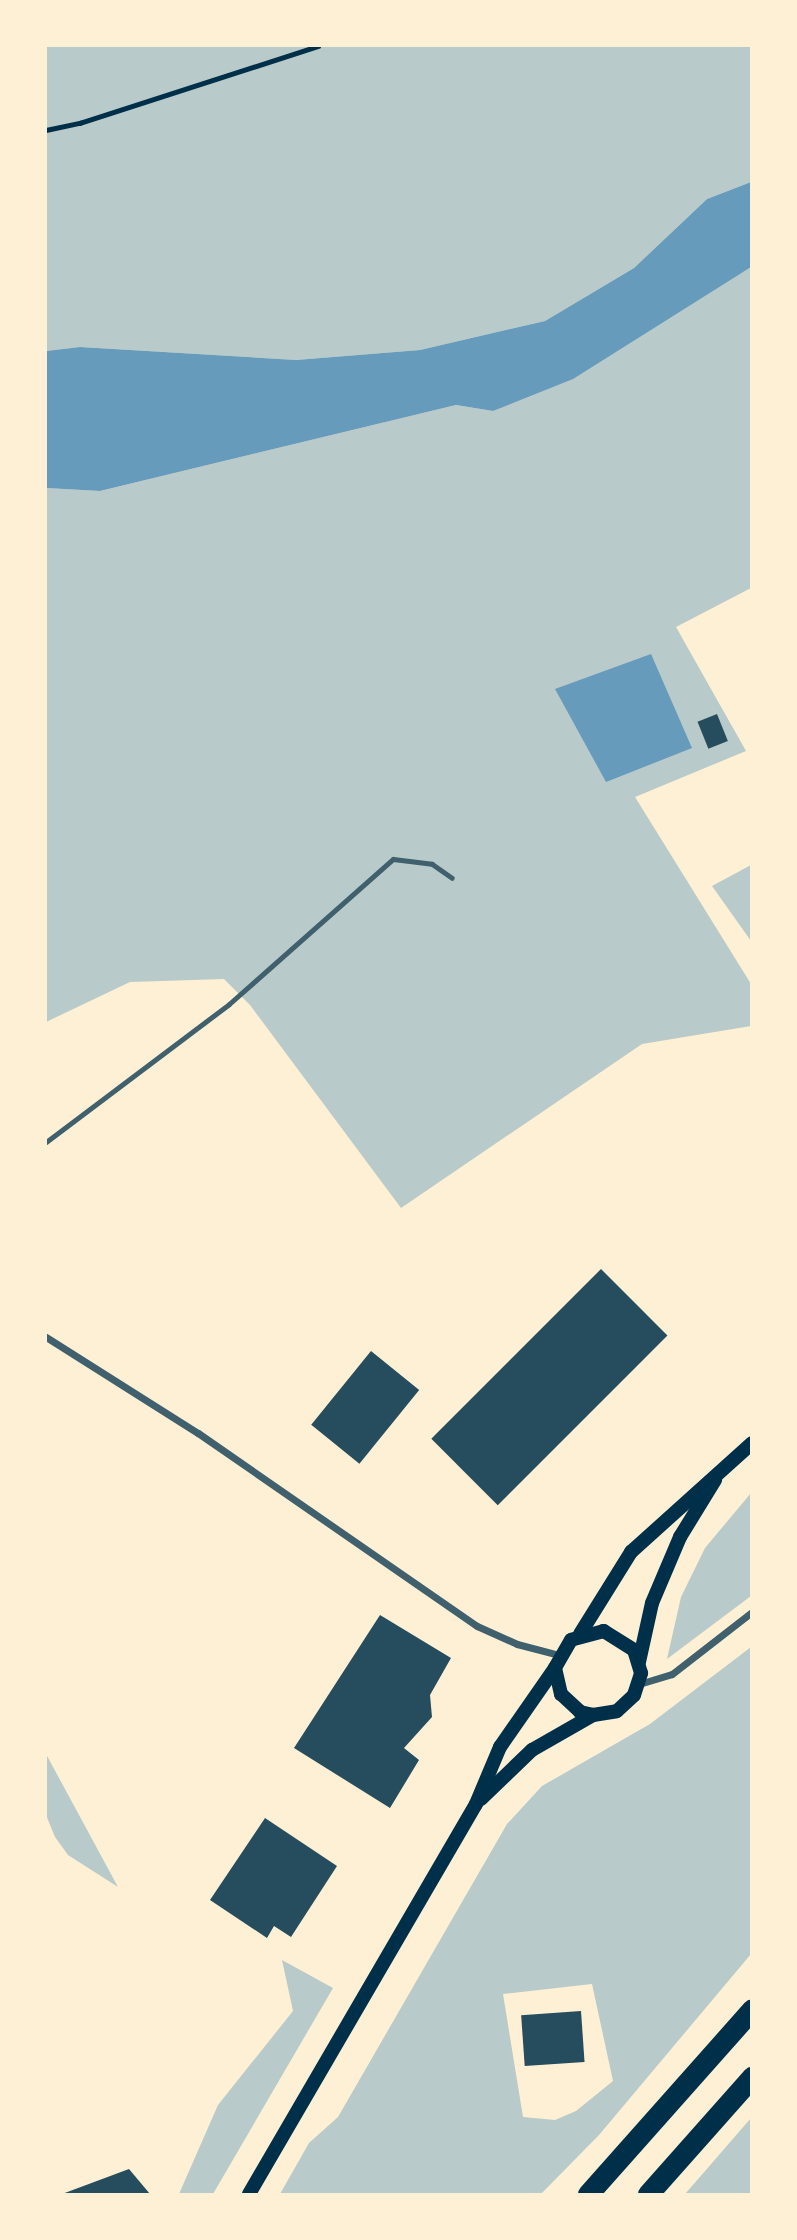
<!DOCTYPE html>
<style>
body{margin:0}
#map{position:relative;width:797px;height:2240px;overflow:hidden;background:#fdf0d5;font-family:"Noto Sans",sans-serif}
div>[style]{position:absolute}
.green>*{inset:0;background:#b9caca}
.water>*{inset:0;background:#669bbc}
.building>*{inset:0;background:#264d5e;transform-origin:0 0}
.path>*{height:4.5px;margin:-2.25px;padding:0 2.25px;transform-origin:2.25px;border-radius:2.25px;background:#003049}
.service>*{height:5px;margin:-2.5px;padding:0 2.5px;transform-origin:2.5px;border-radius:2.5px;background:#3f606c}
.minor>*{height:7px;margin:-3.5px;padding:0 3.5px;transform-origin:3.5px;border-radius:3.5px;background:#3f606c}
.secondary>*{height:14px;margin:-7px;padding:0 7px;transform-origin:7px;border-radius:7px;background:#003049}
.motorway>*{height:21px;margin:-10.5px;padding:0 10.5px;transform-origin:10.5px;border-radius:10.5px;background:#003049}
span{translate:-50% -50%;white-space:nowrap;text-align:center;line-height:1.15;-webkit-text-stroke:5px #fdf0d5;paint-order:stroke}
.frame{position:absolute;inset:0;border:47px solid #fdf0d5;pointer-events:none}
</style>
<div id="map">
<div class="green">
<div style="clip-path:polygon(46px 46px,751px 46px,751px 182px,707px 199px,634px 268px,545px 321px,420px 350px,296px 360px,80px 347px,46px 351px)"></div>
<div style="clip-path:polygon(751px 267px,751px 588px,676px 627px,746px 751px,635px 797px,751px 984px,751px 1026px,642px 1044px,401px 1208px,250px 1005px,224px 979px,130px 982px,46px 1022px,46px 488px,100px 491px,456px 405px,493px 411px)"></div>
<div style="clip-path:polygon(751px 865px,752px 865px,751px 941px,712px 886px)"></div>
<div style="clip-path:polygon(751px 1493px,751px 1596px,667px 1659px,681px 1597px,705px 1548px)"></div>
<div style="clip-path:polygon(evenodd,751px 1647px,751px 1954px,599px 2135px,541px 2194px,280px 2194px,309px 2143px,338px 2117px,507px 1824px,542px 1786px,650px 1724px,751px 1647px,592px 1984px,613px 2081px,576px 2111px,555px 2120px,523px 2117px,503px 1994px,592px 1984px)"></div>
<div style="clip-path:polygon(46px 1754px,118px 1887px,68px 1855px,55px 1837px,46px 1815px)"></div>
<div style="clip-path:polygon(282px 1960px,333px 1988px,213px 2194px,179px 2194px,218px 2105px,293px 2011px)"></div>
<div style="clip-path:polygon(751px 2118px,751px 2194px,685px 2194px,699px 2178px)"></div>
</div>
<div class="water">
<div style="clip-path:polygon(751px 182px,751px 267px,573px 379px,493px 411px,456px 405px,100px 491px,46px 488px,46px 351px,80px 347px,296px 360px,420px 350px,545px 321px,634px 268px,707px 199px)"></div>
<div style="clip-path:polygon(651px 654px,692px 748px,606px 782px,555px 689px)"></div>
</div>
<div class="building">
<div style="left:717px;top:714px;width:29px;height:21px;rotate:68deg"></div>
<div style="left:601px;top:1269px;width:94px;height:240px;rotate:45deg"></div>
<div style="left:371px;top:1351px;width:62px;height:95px;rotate:39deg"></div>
<div style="clip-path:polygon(380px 1615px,451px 1658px,430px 1695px,432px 1717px,404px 1748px,419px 1760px,390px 1808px,294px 1748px)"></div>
<div style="clip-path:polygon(265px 1818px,337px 1866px,291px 1937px,274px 1926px,267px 1938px,210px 1900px)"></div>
<div style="left:581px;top:2011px;width:51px;height:60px;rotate:86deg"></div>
<div style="clip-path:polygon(129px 2169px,150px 2194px,62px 2194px)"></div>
</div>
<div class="path">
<div style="left:46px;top:130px;width:35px;rotate:-12deg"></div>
<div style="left:80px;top:123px;width:250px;rotate:-17.9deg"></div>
</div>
<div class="service">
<div style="left:46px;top:1142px;width:229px;rotate:-37deg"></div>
<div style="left:229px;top:1004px;width:219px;rotate:-41.5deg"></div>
<div style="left:393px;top:859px;width:39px;rotate:7deg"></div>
<div style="left:432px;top:864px;width:24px;rotate:35deg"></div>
</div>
<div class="minor">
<div style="left:46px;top:1337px;width:180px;rotate:32.3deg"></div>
<div style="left:198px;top:1433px;width:339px;rotate:34.7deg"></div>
<div style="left:477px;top:1626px;width:44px;rotate:24.2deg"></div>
<div style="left:517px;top:1644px;width:43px;rotate:14.7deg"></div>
<div style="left:639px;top:1684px;width:34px;rotate:-17deg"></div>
<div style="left:672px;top:1674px;width:101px;rotate:-37.8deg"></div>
</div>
<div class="secondary">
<div style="left:580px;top:1634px;width:97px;rotate:-58.1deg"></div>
<div style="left:631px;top:1552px;width:163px;rotate:-42deg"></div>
<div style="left:639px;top:1662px;width:60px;rotate:-77.6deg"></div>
<div style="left:652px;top:1603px;width:72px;rotate:-67deg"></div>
<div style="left:680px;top:1537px;width:67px;rotate:-58.4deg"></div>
<div style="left:481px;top:1799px;width:71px;rotate:-43.9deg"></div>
<div style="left:532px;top:1750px;width:70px;rotate:-29.8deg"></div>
<div style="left:593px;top:1715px;width:24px;rotate:-9deg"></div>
<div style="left:617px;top:1711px;width:23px;rotate:-43deg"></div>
<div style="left:634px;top:1695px;width:23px;rotate:-72deg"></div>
<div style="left:641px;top:1673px;width:24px;rotate:-107deg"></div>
<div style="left:634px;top:1650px;width:36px;rotate:-148deg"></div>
<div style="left:604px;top:1631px;width:34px;rotate:165deg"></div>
<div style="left:571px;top:1640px;width:32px;rotate:120deg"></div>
<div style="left:555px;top:1668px;width:27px;rotate:77deg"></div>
<div style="left:561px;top:1694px;width:26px;rotate:43deg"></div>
<div style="left:580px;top:1712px;width:13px;rotate:13deg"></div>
<div style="left:249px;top:2194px;width:451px;rotate:-59.8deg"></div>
<div style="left:476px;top:1804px;width:62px;rotate:-67.2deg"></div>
<div style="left:500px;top:1747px;width:96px;rotate:-55.2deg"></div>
</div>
<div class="motorway">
<div style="left:588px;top:2194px;width:247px;rotate:-48.4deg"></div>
<div style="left:648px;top:2194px;width:157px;rotate:-48.4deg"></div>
</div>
<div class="frame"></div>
</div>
